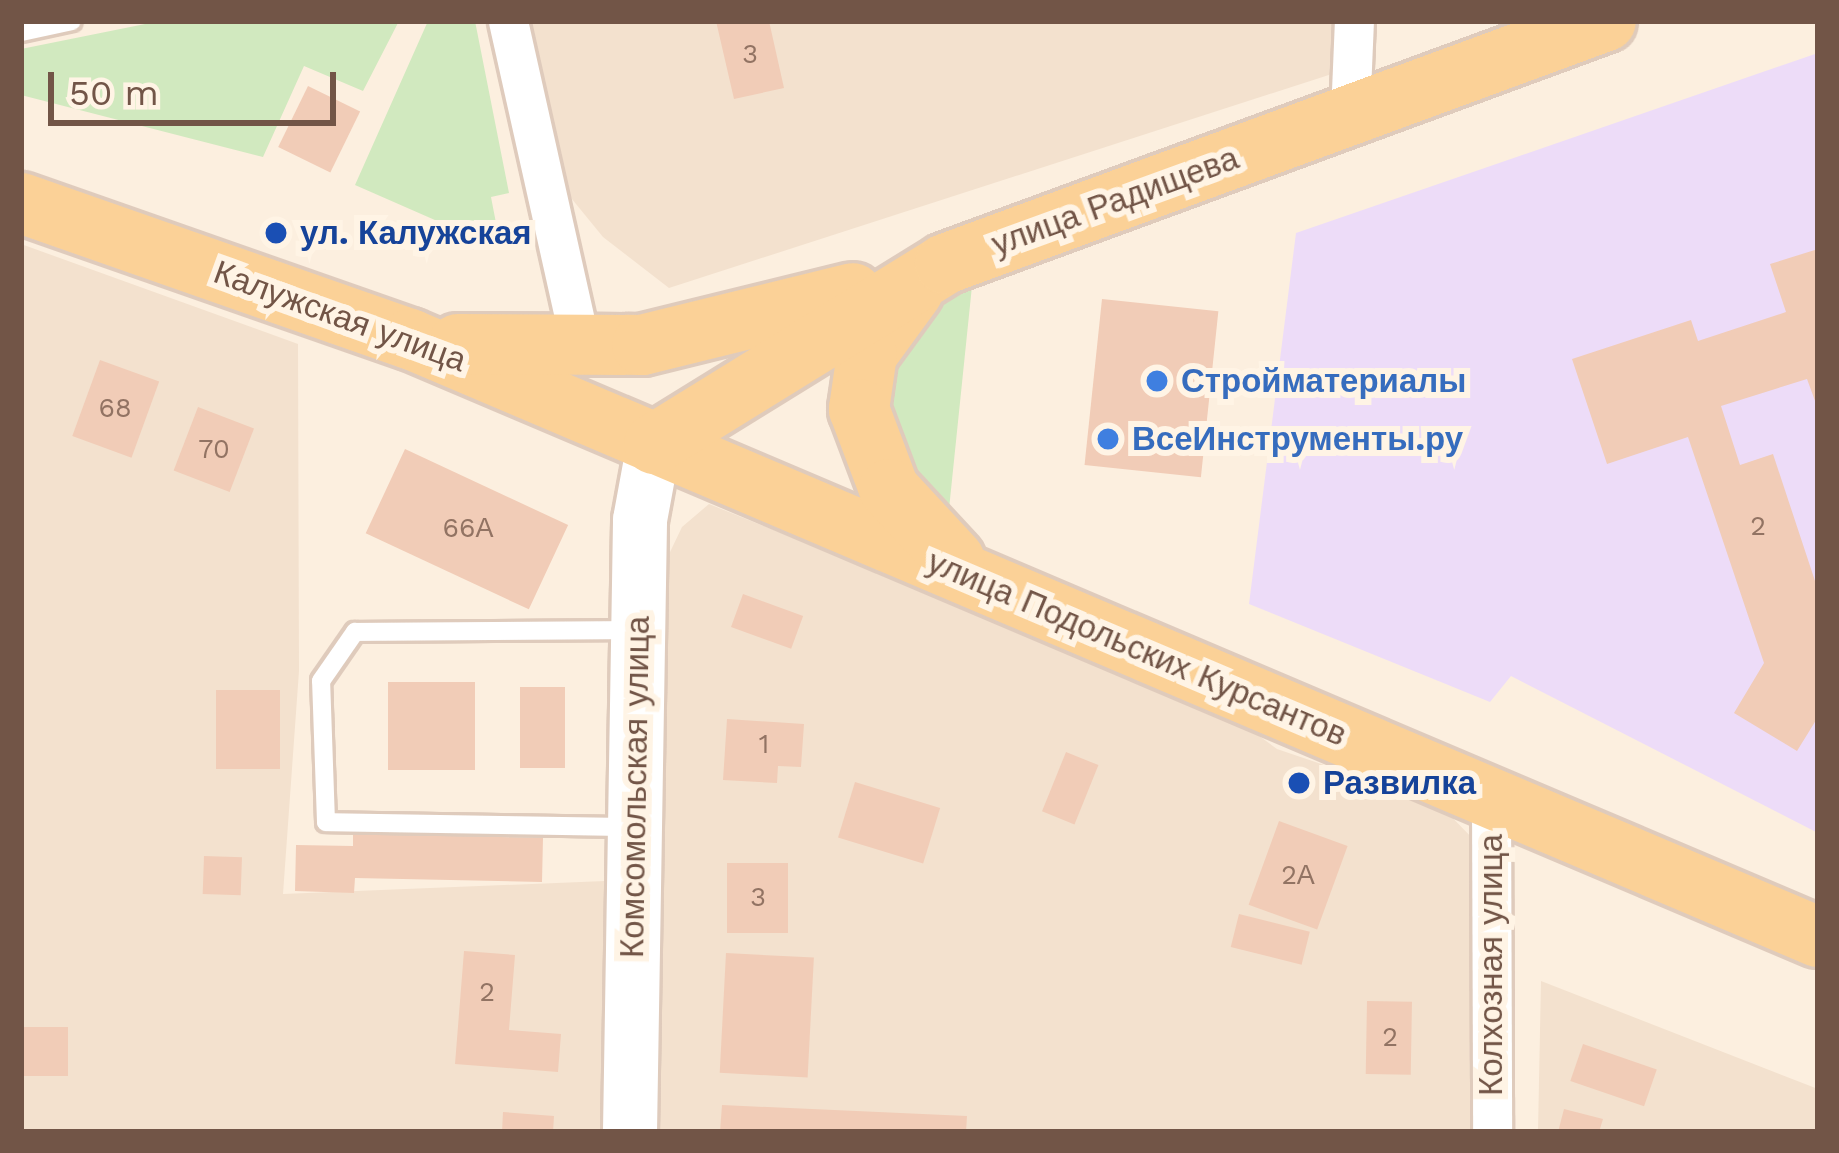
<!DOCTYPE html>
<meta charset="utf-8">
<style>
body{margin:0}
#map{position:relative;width:1839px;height:1153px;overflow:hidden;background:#fcefdf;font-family:"Work Sans",sans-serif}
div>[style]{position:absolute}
.residential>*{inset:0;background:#f3e1ce}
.education>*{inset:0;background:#eddcf8}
.green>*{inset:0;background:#d1e9bf}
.building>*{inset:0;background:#f1ccb7;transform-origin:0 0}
.roads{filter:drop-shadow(3px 0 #dfcbbc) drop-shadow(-3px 0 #dfcbbc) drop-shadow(0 3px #dfcbbc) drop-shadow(0 -3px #dfcbbc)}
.lane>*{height:18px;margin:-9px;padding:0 9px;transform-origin:9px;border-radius:9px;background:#fff}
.street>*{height:39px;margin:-19.5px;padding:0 19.5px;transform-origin:19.5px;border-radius:19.5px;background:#fff}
.secondary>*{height:54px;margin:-27px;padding:0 27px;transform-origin:27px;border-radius:27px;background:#fff}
.primary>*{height:60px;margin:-30px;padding:0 30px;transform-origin:30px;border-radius:30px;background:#fbd197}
.dots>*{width:33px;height:33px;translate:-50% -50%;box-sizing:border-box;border:6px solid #fff4e5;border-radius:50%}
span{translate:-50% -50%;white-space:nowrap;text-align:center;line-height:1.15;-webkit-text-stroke:12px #fff4e5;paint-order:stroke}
.number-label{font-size:27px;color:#927363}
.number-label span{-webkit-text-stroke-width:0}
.street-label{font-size:33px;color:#725547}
.transit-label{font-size:33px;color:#164399;font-weight:700}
.left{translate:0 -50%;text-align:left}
.shop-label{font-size:33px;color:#366cbe;font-weight:700}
.frame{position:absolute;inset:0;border:24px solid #725547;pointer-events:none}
.scale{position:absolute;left:48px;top:72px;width:288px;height:54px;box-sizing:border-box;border:6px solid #725547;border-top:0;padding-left:15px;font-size:36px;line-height:42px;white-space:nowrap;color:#725547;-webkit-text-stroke:9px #fff4e5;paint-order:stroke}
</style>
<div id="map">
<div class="residential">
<div style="clip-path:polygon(522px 21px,1336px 21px,1335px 73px,669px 288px,603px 237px,558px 182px)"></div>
<div style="clip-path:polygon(21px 244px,298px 344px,299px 671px,283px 894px,605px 881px,601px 1132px,21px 1132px)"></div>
<div style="clip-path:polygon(709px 504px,1226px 712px,1277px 749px,1439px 804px,1478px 844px,1478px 1132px,653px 1132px,660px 573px,682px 527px)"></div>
<div style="clip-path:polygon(1541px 981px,1818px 1089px,1818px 1132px,1538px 1132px)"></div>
</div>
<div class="education">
<div style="clip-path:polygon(1818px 53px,1818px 833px,1511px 676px,1490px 702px,1249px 604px,1296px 233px)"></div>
</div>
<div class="green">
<div style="clip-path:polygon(160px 21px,399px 21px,363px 91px,304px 66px,263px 157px,21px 95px,21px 49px)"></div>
<div style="clip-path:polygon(428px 21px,475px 21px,509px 193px,491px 197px,501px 249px,355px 185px)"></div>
<div style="clip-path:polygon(972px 286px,949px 509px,898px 466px,881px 369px,935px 297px)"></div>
</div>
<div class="building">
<div style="clip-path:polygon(716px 21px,769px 21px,784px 88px,734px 99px)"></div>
<div style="left:308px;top:86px;width:58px;height:68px;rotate:26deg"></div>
<div style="clip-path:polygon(1818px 249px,1818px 409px,1807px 379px,1721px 406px,1740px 465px,1773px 454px,1818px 590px,1818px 717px,1797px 751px,1734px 713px,1764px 663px,1688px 437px,1607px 464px,1572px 359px,1691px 320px,1698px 341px,1786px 312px,1770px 264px)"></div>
<div style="left:1102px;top:299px;width:117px;height:167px;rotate:6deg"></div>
<div style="left:100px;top:360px;width:63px;height:81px;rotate:20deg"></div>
<div style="left:198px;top:407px;width:60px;height:68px;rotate:21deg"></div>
<div style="left:405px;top:449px;width:180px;height:93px;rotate:25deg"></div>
<div style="left:743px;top:594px;width:64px;height:35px;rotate:20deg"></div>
<div style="left:388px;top:682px;width:87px;height:88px"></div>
<div style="left:520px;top:687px;width:45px;height:81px"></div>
<div style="left:216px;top:690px;width:64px;height:79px"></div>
<div style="clip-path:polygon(727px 719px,804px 724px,801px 767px,778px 766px,777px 783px,723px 780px)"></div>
<div style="left:1066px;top:752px;width:35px;height:64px;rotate:22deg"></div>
<div style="left:855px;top:782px;width:89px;height:58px;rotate:17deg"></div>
<div style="left:1279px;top:821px;width:73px;height:89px;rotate:20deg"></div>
<div style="clip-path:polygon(353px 833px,543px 838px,542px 882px,355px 878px,354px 893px,295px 891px,296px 845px,353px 846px)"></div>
<div style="left:204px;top:856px;width:38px;height:38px;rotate:2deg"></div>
<div style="left:727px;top:863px;width:61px;height:70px"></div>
<div style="left:1239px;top:914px;width:73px;height:34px;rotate:14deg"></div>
<div style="clip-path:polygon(464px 951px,515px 955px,509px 1030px,561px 1034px,558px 1072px,455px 1064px)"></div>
<div style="left:726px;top:953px;width:88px;height:120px;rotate:3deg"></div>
<div style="left:1367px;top:1001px;width:45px;height:73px;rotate:1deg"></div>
<div style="left:21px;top:1027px;width:47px;height:49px"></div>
<div style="left:1583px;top:1044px;width:78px;height:39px;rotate:19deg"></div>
<div style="clip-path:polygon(722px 1105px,967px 1116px,966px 1132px,720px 1132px)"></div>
<div style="clip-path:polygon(1564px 1109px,1603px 1119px,1599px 1132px,1558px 1132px)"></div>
<div style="clip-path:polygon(503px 1112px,554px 1116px,553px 1132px,502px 1132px)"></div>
</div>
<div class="roads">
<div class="lane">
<div style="left:21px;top:32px;width:52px;rotate:-12.2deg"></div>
<div style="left:630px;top:827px;width:304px;rotate:-179.1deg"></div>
<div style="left:326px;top:822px;width:141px;rotate:-92deg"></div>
<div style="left:321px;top:681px;width:60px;rotate:-55.2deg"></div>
<div style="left:355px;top:632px;width:277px;rotate:-0.4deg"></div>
</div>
<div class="street">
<div style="left:508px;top:21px;width:335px;rotate:77.4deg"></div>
<div style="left:1350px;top:115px;width:94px;rotate:-87.6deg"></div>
<div style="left:1491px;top:798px;width:334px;rotate:89.8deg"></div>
</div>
<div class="secondary">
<div style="left:630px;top:1132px;width:612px;rotate:-89.06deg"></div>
<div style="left:640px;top:520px;width:77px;rotate:-79.6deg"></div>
</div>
<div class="primary">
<div style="left:21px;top:203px;width:412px;rotate:19.3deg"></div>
<div style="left:410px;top:339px;width:1530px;rotate:23.01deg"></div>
<div style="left:913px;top:291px;width:78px;rotate:126.1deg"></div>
<div style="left:867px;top:354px;width:56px;rotate:98.3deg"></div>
<div style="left:859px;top:409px;width:85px;rotate:69.4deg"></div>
<div style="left:889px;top:489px;width:96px;rotate:47.1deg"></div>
<div style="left:458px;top:344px;width:184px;rotate:0.3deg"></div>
<div style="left:642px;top:345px;width:217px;rotate:-13.8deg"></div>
<div style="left:654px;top:444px;width:342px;rotate:-31.7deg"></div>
<div style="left:945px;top:264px;width:704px;rotate:-20.18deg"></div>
</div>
</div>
<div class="dots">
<div style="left:276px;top:233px;background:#1a4fb4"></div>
<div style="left:1157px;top:381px;background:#3f7fe0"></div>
<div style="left:1108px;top:439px;background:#3f7fe0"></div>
<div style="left:1299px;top:783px;background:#1a4fb4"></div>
</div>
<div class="number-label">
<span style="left:750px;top:55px">3</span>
<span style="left:115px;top:409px">68</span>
<span style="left:214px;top:450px">70</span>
<span style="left:1758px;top:527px">2</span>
<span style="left:468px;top:529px">66А</span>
<span style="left:764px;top:745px">1</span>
<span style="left:1298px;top:876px">2А</span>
<span style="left:758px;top:898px">3</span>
<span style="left:487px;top:993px">2</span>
<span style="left:1390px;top:1038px">2</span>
</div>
<div class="street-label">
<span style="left:1115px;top:201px;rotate:-20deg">улица Радищева</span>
<span style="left:340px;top:316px;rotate:20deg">Калужская улица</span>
<span style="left:1137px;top:648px;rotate:23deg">улица Подольских Курсантов</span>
<span style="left:635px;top:787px;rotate:-89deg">Комсомольская улица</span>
<span style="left:1491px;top:965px;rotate:-90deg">Колхозная улица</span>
</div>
<div class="transit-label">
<span class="left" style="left:300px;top:233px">ул. Калужская</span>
<span class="left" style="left:1323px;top:783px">Развилка</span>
</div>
<div class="shop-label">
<span class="left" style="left:1181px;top:381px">Стройматериалы</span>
<span class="left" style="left:1132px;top:439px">ВсеИнструменты.ру</span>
</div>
<div class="frame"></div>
<div class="scale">50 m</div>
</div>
